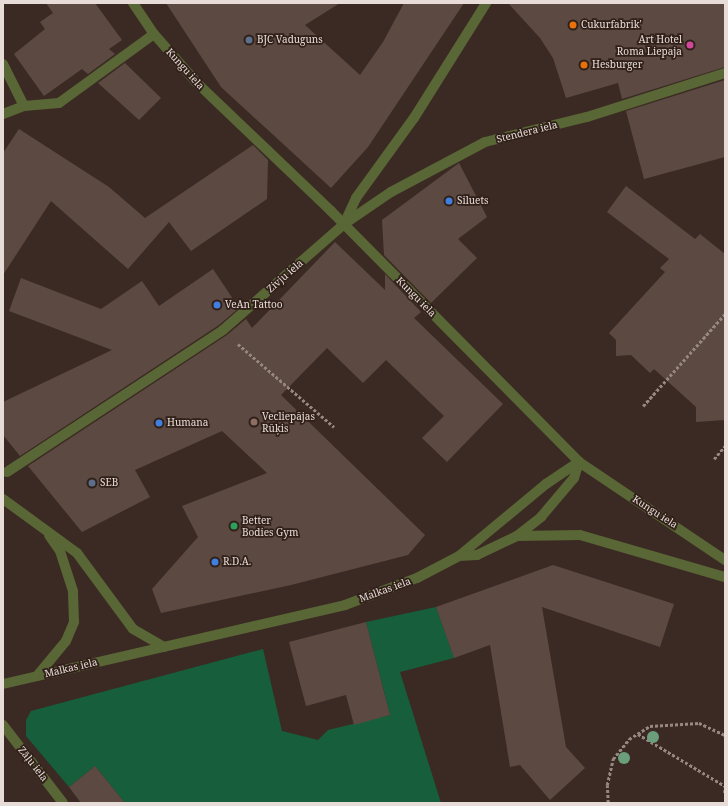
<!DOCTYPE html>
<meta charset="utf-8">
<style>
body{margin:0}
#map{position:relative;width:728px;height:806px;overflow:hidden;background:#3b2a23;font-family:"Noto Serif",serif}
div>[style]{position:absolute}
.green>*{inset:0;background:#165e3c}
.building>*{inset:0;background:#5c4a42}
.path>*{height:2.5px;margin-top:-1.25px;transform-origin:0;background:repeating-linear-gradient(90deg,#958781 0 3px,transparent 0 5px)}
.service>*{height:10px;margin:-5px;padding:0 5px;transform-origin:5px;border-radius:5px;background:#596635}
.pedestrian>*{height:10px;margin:-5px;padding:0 5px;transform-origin:5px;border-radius:5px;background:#596635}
.minor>*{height:10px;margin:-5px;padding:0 5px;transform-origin:5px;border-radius:5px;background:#596635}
.tertiary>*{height:10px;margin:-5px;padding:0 5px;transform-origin:5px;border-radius:5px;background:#596635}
.trees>*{width:12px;height:12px;margin:-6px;border-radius:50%;background:#6b9f7b}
.dots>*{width:11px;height:11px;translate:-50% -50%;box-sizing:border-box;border:2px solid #302019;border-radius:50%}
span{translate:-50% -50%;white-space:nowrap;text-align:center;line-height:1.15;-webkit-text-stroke:3.5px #302019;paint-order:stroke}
.poi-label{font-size:10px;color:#e7dcd7}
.left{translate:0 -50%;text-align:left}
.right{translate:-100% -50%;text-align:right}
.street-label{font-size:10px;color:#e7dcd7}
.frame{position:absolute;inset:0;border:4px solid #e7dcd7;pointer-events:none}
</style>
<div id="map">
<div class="green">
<div style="clip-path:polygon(436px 607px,454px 658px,400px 672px,441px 803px,125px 803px,95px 766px,69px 787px,26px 736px,26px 720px,31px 711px,263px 649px,282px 731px,318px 740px,328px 730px,390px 715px,366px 622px)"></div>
</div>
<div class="building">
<div style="clip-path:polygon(46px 3px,95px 3px,122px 40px,109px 49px,115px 54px,88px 74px,82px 69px,44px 96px,14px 54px,45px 29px,40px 22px,53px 13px)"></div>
<div style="clip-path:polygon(166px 3px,340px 3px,305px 25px,360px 75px,383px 42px,404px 3px,464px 3px,368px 147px,331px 188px,221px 87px)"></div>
<div style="clip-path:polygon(508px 3px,725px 3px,725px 67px,622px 99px,618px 83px,566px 98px,553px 58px,540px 38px)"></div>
<div style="clip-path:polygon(125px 63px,161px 98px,139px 120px,98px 83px)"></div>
<div style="clip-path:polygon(725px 80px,725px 157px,644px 179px,626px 111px)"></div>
<div style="clip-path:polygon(19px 129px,109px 187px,145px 218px,253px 145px,268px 160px,267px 199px,191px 251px,169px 222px,128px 269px,51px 201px,3px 275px,3px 153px)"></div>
<div style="clip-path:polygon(459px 163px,487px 217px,458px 239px,477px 258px,431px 303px,384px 255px,382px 220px)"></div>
<div style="clip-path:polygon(626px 186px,695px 239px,700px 234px,725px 254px,725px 420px,696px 422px,696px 407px,654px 369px,650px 373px,631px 355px,616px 356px,616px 340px,609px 333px,665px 272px,660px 268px,669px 259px,607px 212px)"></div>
<div style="clip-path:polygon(335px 242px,385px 290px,385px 274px,421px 312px,414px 318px,503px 404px,447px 462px,422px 438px,444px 416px,386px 360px,363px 383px,327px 348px,281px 395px,425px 535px,408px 555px,291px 585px,161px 613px,152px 589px,198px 537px,182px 506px,267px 473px,222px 431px,135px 470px,150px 497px,82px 532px,28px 466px,227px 335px,246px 319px,252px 328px)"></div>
<div style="clip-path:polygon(213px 269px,239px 308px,219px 325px,20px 456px,3px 435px,3px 402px,112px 350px,9px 311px,21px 278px,101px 309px,142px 281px,159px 306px)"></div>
<div style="clip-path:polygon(553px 565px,674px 604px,660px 647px,542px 607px,566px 747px,585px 768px,550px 800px,520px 765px,510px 767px,490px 645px,454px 658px,436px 607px)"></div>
<div style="clip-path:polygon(366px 622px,390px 715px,354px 725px,346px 695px,306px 706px,289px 642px)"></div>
<div style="clip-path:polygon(95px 766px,125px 803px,81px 803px,69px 787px)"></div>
</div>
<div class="path">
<div style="left:238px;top:344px;width:127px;rotate:40.8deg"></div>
<div style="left:643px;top:406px;width:123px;rotate:-48.3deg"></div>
<div style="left:714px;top:459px;width:17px;rotate:-50deg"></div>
<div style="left:638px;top:734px;width:101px;rotate:30.9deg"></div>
<div style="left:725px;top:790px;width:4px;rotate:90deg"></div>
<div style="left:608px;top:803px;width:18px;rotate:-93deg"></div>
<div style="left:607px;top:785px;width:27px;rotate:-77deg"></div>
<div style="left:613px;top:759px;width:26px;rotate:-51deg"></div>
<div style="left:629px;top:739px;width:25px;rotate:-32deg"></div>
<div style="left:650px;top:726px;width:49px;rotate:-3.5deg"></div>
<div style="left:699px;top:723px;width:29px;rotate:25deg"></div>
</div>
<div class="service">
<div style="left:3px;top:64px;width:47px;rotate:63.4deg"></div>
<div style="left:3px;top:114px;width:22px;rotate:-21deg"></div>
<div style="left:24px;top:106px;width:35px;rotate:-5deg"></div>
<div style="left:59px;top:103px;width:117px;rotate:-36deg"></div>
</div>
<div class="pedestrian">
<div style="left:7px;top:472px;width:258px;rotate:-33.3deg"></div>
<div style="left:223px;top:330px;width:161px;rotate:-41.2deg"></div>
<div style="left:344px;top:224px;width:29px;rotate:-65deg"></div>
<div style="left:356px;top:198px;width:99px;rotate:-54.1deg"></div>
<div style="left:414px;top:118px;width:136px;rotate:-57.9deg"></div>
</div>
<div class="minor">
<div style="left:344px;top:224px;width:57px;rotate:-34.2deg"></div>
<div style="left:391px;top:192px;width:106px;rotate:-28deg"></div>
<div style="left:485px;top:142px;width:105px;rotate:-13.8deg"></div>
<div style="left:587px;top:117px;width:145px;rotate:-17.7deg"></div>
<div style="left:3px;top:725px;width:98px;rotate:52.4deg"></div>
</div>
<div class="tertiary">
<div style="left:133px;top:3px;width:37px;rotate:56deg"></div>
<div style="left:154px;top:34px;width:64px;rotate:48.8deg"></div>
<div style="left:196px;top:82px;width:187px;rotate:43.7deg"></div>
<div style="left:331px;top:211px;width:353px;rotate:45.3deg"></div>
<div style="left:579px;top:462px;width:176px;rotate:33.9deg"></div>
<div style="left:3px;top:499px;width:92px;rotate:36.1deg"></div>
<div style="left:77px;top:553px;width:94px;rotate:53.6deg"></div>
<div style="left:133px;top:629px;width:36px;rotate:30deg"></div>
<div style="left:517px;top:536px;width:31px;rotate:-38deg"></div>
<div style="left:541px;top:517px;width:51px;rotate:-49.8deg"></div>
<div style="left:574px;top:478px;width:17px;rotate:-73deg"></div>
<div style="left:459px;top:556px;width:113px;rotate:-39.6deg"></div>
<div style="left:546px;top:484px;width:40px;rotate:-34deg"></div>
<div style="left:37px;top:676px;width:45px;rotate:-50.4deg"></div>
<div style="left:66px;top:641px;width:21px;rotate:-67deg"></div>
<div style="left:74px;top:622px;width:31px;rotate:-92deg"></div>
<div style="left:73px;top:591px;width:42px;rotate:-108deg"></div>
<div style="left:60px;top:551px;width:19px;rotate:-125deg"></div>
<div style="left:3px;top:684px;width:351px;rotate:-13deg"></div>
<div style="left:345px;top:605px;width:77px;rotate:-20.6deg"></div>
<div style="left:417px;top:578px;width:47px;rotate:-27.6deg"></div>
<div style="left:459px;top:556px;width:18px;rotate:-3deg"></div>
<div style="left:477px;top:555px;width:44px;rotate:-25.4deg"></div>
<div style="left:517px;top:536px;width:63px;rotate:-0.9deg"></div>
<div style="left:580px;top:535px;width:151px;rotate:16.2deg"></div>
</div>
<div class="trees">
<div style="left:653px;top:737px"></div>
<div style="left:624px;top:758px"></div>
</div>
<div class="dots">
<div style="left:573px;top:25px;background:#e8710a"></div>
<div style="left:249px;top:40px;background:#5c6f8a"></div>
<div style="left:690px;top:45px;background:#d1479c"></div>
<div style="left:584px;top:65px;background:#e8710a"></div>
<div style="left:449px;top:201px;background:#3f7fe0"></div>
<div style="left:217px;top:305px;background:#3f7fe0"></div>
<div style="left:254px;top:422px;background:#8d6e63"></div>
<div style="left:159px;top:423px;background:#3f7fe0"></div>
<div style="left:92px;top:483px;background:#5c6f8a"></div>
<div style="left:234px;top:526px;background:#2e9e5b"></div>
<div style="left:215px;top:562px;background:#3f7fe0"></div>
</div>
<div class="poi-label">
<span class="left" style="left:581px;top:25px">Cukurfabrik'</span>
<span class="right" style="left:682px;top:45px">Art Hotel<br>Roma Liepaja</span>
<span class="left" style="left:257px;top:40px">BJC Vaduguns</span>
<span class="left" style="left:592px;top:65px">Hesburger</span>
<span class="left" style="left:457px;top:201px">Siluets</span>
<span class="left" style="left:225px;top:305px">VeAn Tattoo</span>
<span class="left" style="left:262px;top:422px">Vecliepājas<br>Rūķis</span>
<span class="left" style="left:167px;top:423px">Humana</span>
<span class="left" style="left:100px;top:483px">SEB</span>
<span class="left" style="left:242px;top:526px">Better<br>Bodies Gym</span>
<span class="left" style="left:223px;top:562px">R.D.A.</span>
</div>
<div class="street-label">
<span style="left:185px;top:69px;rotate:48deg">Kungu iela</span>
<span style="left:527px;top:132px;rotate:-14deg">Stendera iela</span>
<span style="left:285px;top:276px;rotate:-41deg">Zivju iela</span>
<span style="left:416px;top:297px;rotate:45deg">Kungu iela</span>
<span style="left:655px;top:512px;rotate:33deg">Kungu iela</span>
<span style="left:385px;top:590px;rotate:-20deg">Malkas iela</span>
<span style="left:71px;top:668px;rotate:-13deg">Malkas iela</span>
<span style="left:33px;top:764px;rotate:52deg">Zāļu iela</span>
</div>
<div class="frame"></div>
</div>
